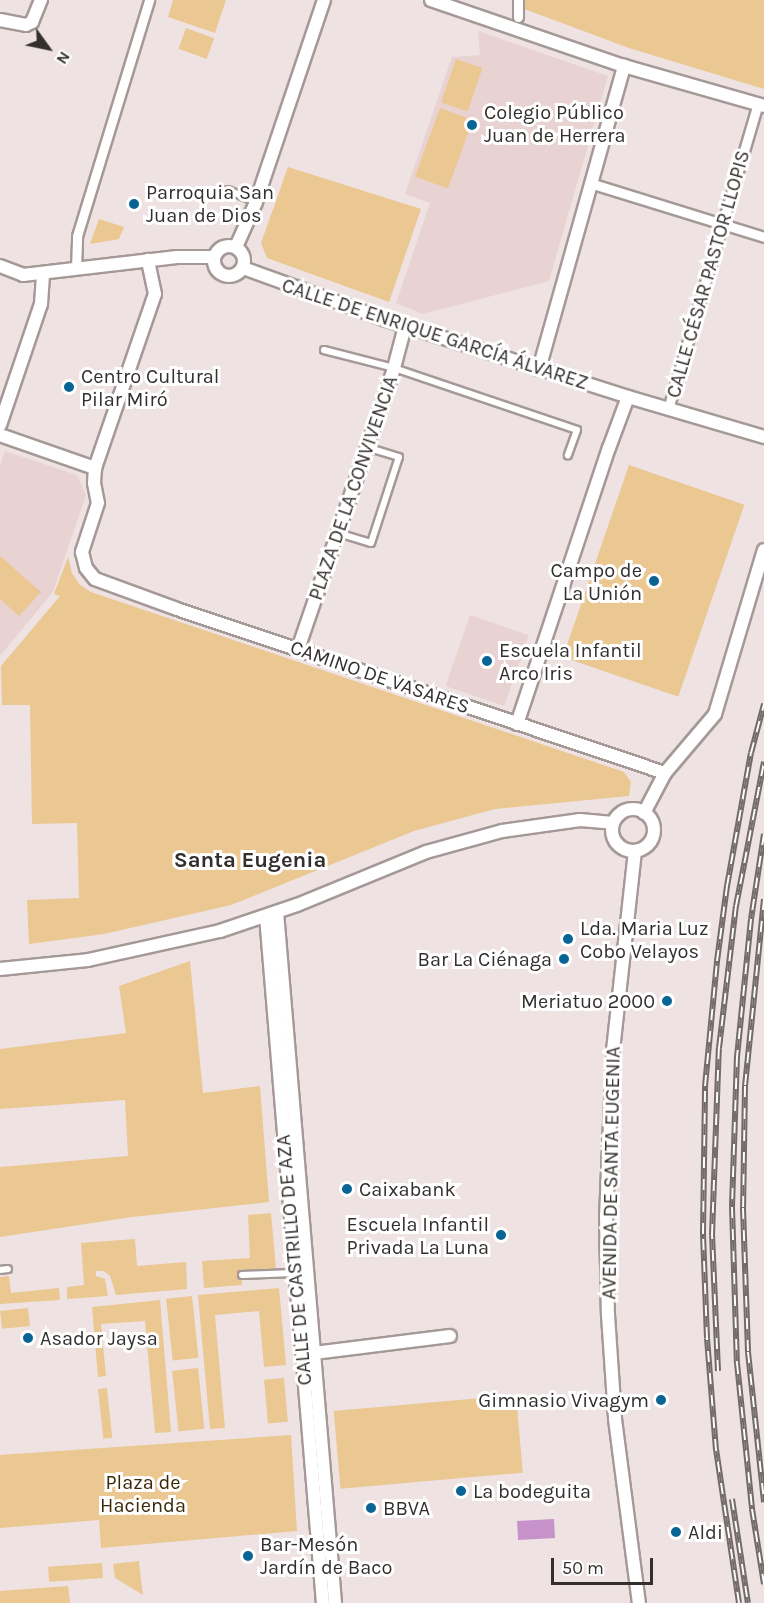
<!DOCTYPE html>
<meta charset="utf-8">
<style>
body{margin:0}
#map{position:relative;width:764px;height:1603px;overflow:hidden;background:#efe2e2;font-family:Karla,sans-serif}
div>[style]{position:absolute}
.built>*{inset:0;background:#e8d3d2;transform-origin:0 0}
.green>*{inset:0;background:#ebc792;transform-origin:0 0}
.water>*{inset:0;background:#c791ca;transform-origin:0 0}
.roads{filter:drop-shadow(2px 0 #a59998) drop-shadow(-2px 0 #a59998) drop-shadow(0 2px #a59998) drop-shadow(0 -2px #a59998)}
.service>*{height:6px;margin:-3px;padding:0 3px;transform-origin:3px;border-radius:3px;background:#fff}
.pedestrian>*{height:9px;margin:-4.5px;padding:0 4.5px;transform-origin:4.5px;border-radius:4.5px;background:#fff}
.minor>*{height:12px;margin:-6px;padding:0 6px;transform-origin:6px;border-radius:6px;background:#fff}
.minor>.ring{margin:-6px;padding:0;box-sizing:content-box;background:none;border:12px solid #fff;border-radius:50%}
.rail>*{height:6px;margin-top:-3px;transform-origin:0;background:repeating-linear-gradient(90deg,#fff 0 11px,#726b6a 0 22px);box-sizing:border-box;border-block:2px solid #726b6a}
.dots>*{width:16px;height:16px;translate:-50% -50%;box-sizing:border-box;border:3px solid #fff;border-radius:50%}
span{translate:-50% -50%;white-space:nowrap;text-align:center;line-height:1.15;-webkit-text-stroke:6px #fff;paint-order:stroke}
.poi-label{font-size:20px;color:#332f2e}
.left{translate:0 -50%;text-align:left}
.right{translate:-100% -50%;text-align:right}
.street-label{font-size:20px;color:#332f2e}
.park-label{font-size:20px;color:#3b2809}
.quarter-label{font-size:22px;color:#332f2e;font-weight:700}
.north{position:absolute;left:18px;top:18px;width:60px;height:60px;-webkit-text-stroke:4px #fff;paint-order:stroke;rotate:123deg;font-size:16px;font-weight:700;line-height:24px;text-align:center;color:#332f2e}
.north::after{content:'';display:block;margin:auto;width:21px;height:27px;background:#332f2e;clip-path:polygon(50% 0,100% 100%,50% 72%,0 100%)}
.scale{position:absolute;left:551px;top:1558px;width:102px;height:27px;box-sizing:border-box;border:3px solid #332f2e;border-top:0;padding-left:8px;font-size:18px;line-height:21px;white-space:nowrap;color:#332f2e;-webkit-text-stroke:4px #fff;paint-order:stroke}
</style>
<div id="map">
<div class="built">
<div style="clip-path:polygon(478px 31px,608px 76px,549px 281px,423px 314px,396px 303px,430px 203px,405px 194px,452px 57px,480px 55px)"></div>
<div style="clip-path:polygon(5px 451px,77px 475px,86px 495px,53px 592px,0 656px,0 465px)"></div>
<div style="left:470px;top:615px;width:62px;height:75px;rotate:19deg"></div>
</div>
<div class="green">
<div style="clip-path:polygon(173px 0,226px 0,215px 33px,168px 17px)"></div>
<div style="clip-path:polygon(518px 0,764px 0,764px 89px,629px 48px,519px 7px)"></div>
<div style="left:186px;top:28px;width:30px;height:22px;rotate:20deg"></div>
<div style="left:456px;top:59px;width:28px;height:46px;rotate:19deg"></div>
<div style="left:440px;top:108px;width:35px;height:73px;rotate:20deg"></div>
<div style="clip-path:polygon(288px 167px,421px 209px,389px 302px,267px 258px,261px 243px)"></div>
<div style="clip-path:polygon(99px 219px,124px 227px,119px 239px,90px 244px)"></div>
<div style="left:629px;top:465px;width:122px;height:203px;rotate:19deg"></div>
<div style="clip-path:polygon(0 556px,41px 592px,19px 616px,0 599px)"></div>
<div style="clip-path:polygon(68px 557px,72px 573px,80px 585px,91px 592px,624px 772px,631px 782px,629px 796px,495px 809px,414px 831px,231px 905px,104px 934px,29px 944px,27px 900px,79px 898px,77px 823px,32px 824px,30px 705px,2px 705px,1px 666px,60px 596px,54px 594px)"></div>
<div style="clip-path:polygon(190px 961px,203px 1093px,260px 1086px,269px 1202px,132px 1217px,0 1237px,0 1167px,128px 1156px,125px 1100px,0 1109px,0 1049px,126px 1033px,119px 986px)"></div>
<div style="clip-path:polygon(271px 1213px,276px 1269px,241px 1273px,242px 1285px,204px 1288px,202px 1261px,250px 1258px,248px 1215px)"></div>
<div style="clip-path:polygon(135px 1239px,137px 1266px,186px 1262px,187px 1289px,116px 1295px,110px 1276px,104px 1271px,96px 1271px,96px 1276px,105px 1279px,108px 1296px,67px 1299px,67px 1287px,84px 1285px,81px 1243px)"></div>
<div style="clip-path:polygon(9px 1276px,11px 1293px,59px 1288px,60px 1300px,0 1304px,0 1277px)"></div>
<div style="clip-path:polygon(279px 1288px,286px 1365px,264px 1367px,259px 1311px,215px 1315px,225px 1428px,210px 1429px,198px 1295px)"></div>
<div style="left:192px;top:1296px;width:62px;height:26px;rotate:84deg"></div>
<div style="clip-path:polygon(160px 1300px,171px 1432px,155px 1433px,145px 1321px,101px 1324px,106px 1376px,98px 1377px,92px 1307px)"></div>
<div style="left:28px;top:1308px;width:18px;height:28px;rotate:84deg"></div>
<div style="left:198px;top:1368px;width:61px;height:26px;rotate:84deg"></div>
<div style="left:284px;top:1378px;width:44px;height:20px;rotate:85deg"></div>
<div style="left:107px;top:1388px;width:50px;height:9px;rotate:84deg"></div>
<div style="left:516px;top:1395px;width:78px;height:183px;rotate:85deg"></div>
<div style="clip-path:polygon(291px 1435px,297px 1531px,101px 1548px,99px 1520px,0 1528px,0 1455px)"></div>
<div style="clip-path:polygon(139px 1561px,141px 1580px,143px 1595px,115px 1578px,113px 1564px)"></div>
<div style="left:102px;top:1563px;width:15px;height:54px;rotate:86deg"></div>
<div style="clip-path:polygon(68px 1586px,70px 1603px,0 1603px,0 1591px)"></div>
</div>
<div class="water">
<div style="left:554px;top:1519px;width:19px;height:37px;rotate:87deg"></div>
</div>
<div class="roads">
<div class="service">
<div style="left:228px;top:190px;width:30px;rotate:23deg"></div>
<div style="left:324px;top:350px;width:72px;rotate:14.4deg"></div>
<div style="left:394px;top:368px;width:193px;rotate:18.7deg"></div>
<div style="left:577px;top:430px;width:27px;rotate:110deg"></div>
<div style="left:338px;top:533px;width:34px;rotate:17deg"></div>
<div style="left:371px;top:543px;width:90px;rotate:-72deg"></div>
<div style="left:399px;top:457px;width:34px;rotate:-163deg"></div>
<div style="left:0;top:1270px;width:8px;rotate:-7deg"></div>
<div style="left:242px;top:1275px;width:52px;rotate:-2.2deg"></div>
</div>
<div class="pedestrian">
<div style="left:518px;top:17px;width:17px;rotate:-90deg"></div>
<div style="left:593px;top:184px;width:179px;rotate:17.2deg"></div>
<div style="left:76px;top:269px;width:33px;rotate:-88deg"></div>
<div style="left:77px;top:236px;width:247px;rotate:-73deg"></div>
<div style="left:668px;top:409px;width:318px;rotate:-73.6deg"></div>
</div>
<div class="minor">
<div style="left:431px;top:0;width:204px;rotate:18.9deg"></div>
<div style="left:624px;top:66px;width:146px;rotate:15.9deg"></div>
<div style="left:0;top:20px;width:26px;rotate:11deg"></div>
<div style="left:26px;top:25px;width:7px;rotate:-27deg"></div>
<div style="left:32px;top:22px;width:24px;rotate:-68deg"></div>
<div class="ring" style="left:214px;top:246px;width:18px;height:18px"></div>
<div style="left:236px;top:247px;width:49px;rotate:-66deg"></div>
<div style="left:256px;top:202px;width:213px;rotate:-71.4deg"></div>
<div style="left:0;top:266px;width:25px;rotate:21deg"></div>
<div style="left:23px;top:275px;width:155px;rotate:-6.7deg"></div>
<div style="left:177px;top:257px;width:37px"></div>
<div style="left:243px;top:268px;width:150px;rotate:19.9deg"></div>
<div style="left:384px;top:319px;width:256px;rotate:17.7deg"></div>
<div style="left:628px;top:397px;width:142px;rotate:16.4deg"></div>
<div style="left:539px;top:369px;width:315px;rotate:-74.3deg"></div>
<div style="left:0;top:425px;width:128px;rotate:-71.3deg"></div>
<div style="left:41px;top:304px;width:31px;rotate:-86deg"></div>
<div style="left:0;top:435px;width:101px;rotate:19.2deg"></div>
<div style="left:95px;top:468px;width:184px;rotate:-71deg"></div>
<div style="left:155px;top:294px;width:35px;rotate:-102deg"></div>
<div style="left:95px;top:468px;width:15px;rotate:94deg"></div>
<div style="left:94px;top:483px;width:20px;rotate:79deg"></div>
<div style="left:98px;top:503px;width:52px;rotate:108.1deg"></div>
<div style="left:82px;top:552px;width:16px;rotate:76deg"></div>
<div style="left:86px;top:568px;width:14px;rotate:51deg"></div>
<div style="left:95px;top:579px;width:87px;rotate:20.1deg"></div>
<div style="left:177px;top:609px;width:515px;rotate:18.58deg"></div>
<div style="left:298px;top:649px;width:297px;rotate:-71.1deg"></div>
<div style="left:394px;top:368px;width:43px;rotate:-75.3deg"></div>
<div style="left:517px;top:724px;width:291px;rotate:-71.6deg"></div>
<div style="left:609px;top:448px;width:54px;rotate:-69.6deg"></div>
<div class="ring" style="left:612px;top:809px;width:30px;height:30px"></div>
<div style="left:644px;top:813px;width:45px;rotate:-62.3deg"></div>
<div style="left:665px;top:773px;width:77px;rotate:-49.7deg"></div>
<div style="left:715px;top:714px;width:171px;rotate:-73.4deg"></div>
<div style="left:635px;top:851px;width:201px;rotate:96.3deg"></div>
<div style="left:613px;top:1051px;width:164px;rotate:92.4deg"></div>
<div style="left:606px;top:1215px;width:100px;rotate:88.9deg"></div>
<div style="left:608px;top:1315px;width:104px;rotate:86.1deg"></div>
<div style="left:615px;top:1419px;width:186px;rotate:82.6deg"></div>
<div style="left:277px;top:912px;width:693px;rotate:85.2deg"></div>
<div style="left:266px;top:916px;width:689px;rotate:85.26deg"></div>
<div style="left:0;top:969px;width:88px;rotate:-5.8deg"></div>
<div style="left:88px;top:960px;width:135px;rotate:-12.4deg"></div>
<div style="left:220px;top:931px;width:81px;rotate:-18.7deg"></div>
<div style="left:297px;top:905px;width:139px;rotate:-22.3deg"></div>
<div style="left:426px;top:852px;width:79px;rotate:-15.4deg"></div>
<div style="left:502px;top:831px;width:79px;rotate:-8deg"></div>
<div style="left:580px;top:820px;width:33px;rotate:5deg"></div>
<div style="left:314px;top:1353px;width:137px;rotate:-7.1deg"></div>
</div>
</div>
<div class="rail">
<div style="left:764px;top:834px;width:86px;rotate:98.7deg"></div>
<div style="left:751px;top:919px;width:138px;rotate:95.8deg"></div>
<div style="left:737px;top:1056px;width:151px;rotate:91.9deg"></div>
<div style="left:732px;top:1207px;width:156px;rotate:88.2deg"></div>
<div style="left:737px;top:1363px;width:147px;rotate:84.1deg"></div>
<div style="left:752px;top:1509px;width:76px;rotate:80.9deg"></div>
<div style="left:764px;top:899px;width:188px;rotate:95.8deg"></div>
<div style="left:745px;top:1086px;width:122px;rotate:90.9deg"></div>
<div style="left:743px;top:1208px;width:144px;rotate:88deg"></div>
<div style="left:748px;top:1352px;width:151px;rotate:83.9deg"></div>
<div style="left:718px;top:1371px;width:136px;rotate:-92.5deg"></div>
<div style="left:712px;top:1235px;width:187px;rotate:-87.9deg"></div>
<div style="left:719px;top:1048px;width:143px;rotate:-83.2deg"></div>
<div style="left:736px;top:906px;width:147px;rotate:-79deg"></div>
<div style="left:732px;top:1499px;width:105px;rotate:81.3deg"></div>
<div style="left:739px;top:1603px;width:155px;rotate:-98.5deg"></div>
<div style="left:716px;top:1450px;width:112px;rotate:-94.6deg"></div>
<div style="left:707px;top:1338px;width:104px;rotate:-92.2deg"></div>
<div style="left:703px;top:1234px;width:148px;rotate:-89.2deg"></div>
<div style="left:705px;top:1086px;width:126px;rotate:-84.5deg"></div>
<div style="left:717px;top:961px;width:76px;rotate:-82.4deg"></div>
<div style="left:727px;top:886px;width:135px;rotate:-79.8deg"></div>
<div style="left:751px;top:753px;width:51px;rotate:-75.1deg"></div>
</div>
<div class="dots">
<div style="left:472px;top:125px;background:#086494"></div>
<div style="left:134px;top:204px;background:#086494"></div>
<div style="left:69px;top:387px;background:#086494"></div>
<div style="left:654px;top:581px;background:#086494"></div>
<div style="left:487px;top:661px;background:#086494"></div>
<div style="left:568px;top:939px;background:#086494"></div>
<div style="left:564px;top:959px;background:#086494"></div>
<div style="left:667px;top:1001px;background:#086494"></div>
<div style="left:347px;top:1189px;background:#086494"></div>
<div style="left:501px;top:1235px;background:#086494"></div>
<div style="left:28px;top:1338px;background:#086494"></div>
<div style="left:661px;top:1400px;background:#086494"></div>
<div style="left:461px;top:1491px;background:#086494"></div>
<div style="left:371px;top:1508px;background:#086494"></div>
<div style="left:676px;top:1532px;background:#086494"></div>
<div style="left:248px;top:1556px;background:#086494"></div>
</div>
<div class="poi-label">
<span class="left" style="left:484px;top:124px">Colegio Público<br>Juan de Herrera</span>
<span class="left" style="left:146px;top:204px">Parroquia San<br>Juan de Dios</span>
<span class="left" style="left:81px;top:388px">Centro Cultural<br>Pilar Miró</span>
<span class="right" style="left:642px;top:582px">Campo de<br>La Unión</span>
<span class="left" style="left:499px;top:662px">Escuela Infantil<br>Arco Iris</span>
<span class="left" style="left:580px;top:940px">Lda. Maria Luz<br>Cobo Velayos</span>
<span class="right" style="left:552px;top:959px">Bar La Ciénaga</span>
<span class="right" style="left:655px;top:1001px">Meriatuo 2000</span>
<span class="left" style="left:359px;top:1189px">Caixabank</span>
<span class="right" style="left:489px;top:1236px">Escuela Infantil<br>Privada La Luna</span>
<span class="left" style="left:40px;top:1338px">Asador Jaysa</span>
<span class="right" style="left:649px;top:1400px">Gimnasio Vivagym</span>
<span class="left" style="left:473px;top:1491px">La bodeguita</span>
<span class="left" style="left:383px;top:1508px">BBVA</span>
<span class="left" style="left:688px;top:1532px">Aldi</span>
<span class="left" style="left:260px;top:1556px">Bar-Mesón<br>Jardín de Baco</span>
</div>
<div class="street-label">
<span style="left:708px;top:274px;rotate:-74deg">CALLE CÉSAR PASTOR LLOPIS</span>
<span style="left:435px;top:334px;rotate:18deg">CALLE DE ENRIQUE GARCÍA ÁLVAREZ</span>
<span style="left:353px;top:488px;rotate:-71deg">PLAZA DE LA CONVIVENCIA</span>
<span style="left:380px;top:677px;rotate:19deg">CAMINO DE VASARES</span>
<span style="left:611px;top:1173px;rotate:-89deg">AVENIDA DE SANTA EUGENIA</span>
<span style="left:294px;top:1260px;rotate:-95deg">CALLE DE CASTRILLO DE AZA</span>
</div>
<div class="park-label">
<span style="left:143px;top:1494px">Plaza de<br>Hacienda</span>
</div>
<div class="quarter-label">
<span style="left:250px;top:861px">Santa Eugenia</span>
</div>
<div class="north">N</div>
<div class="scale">50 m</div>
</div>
